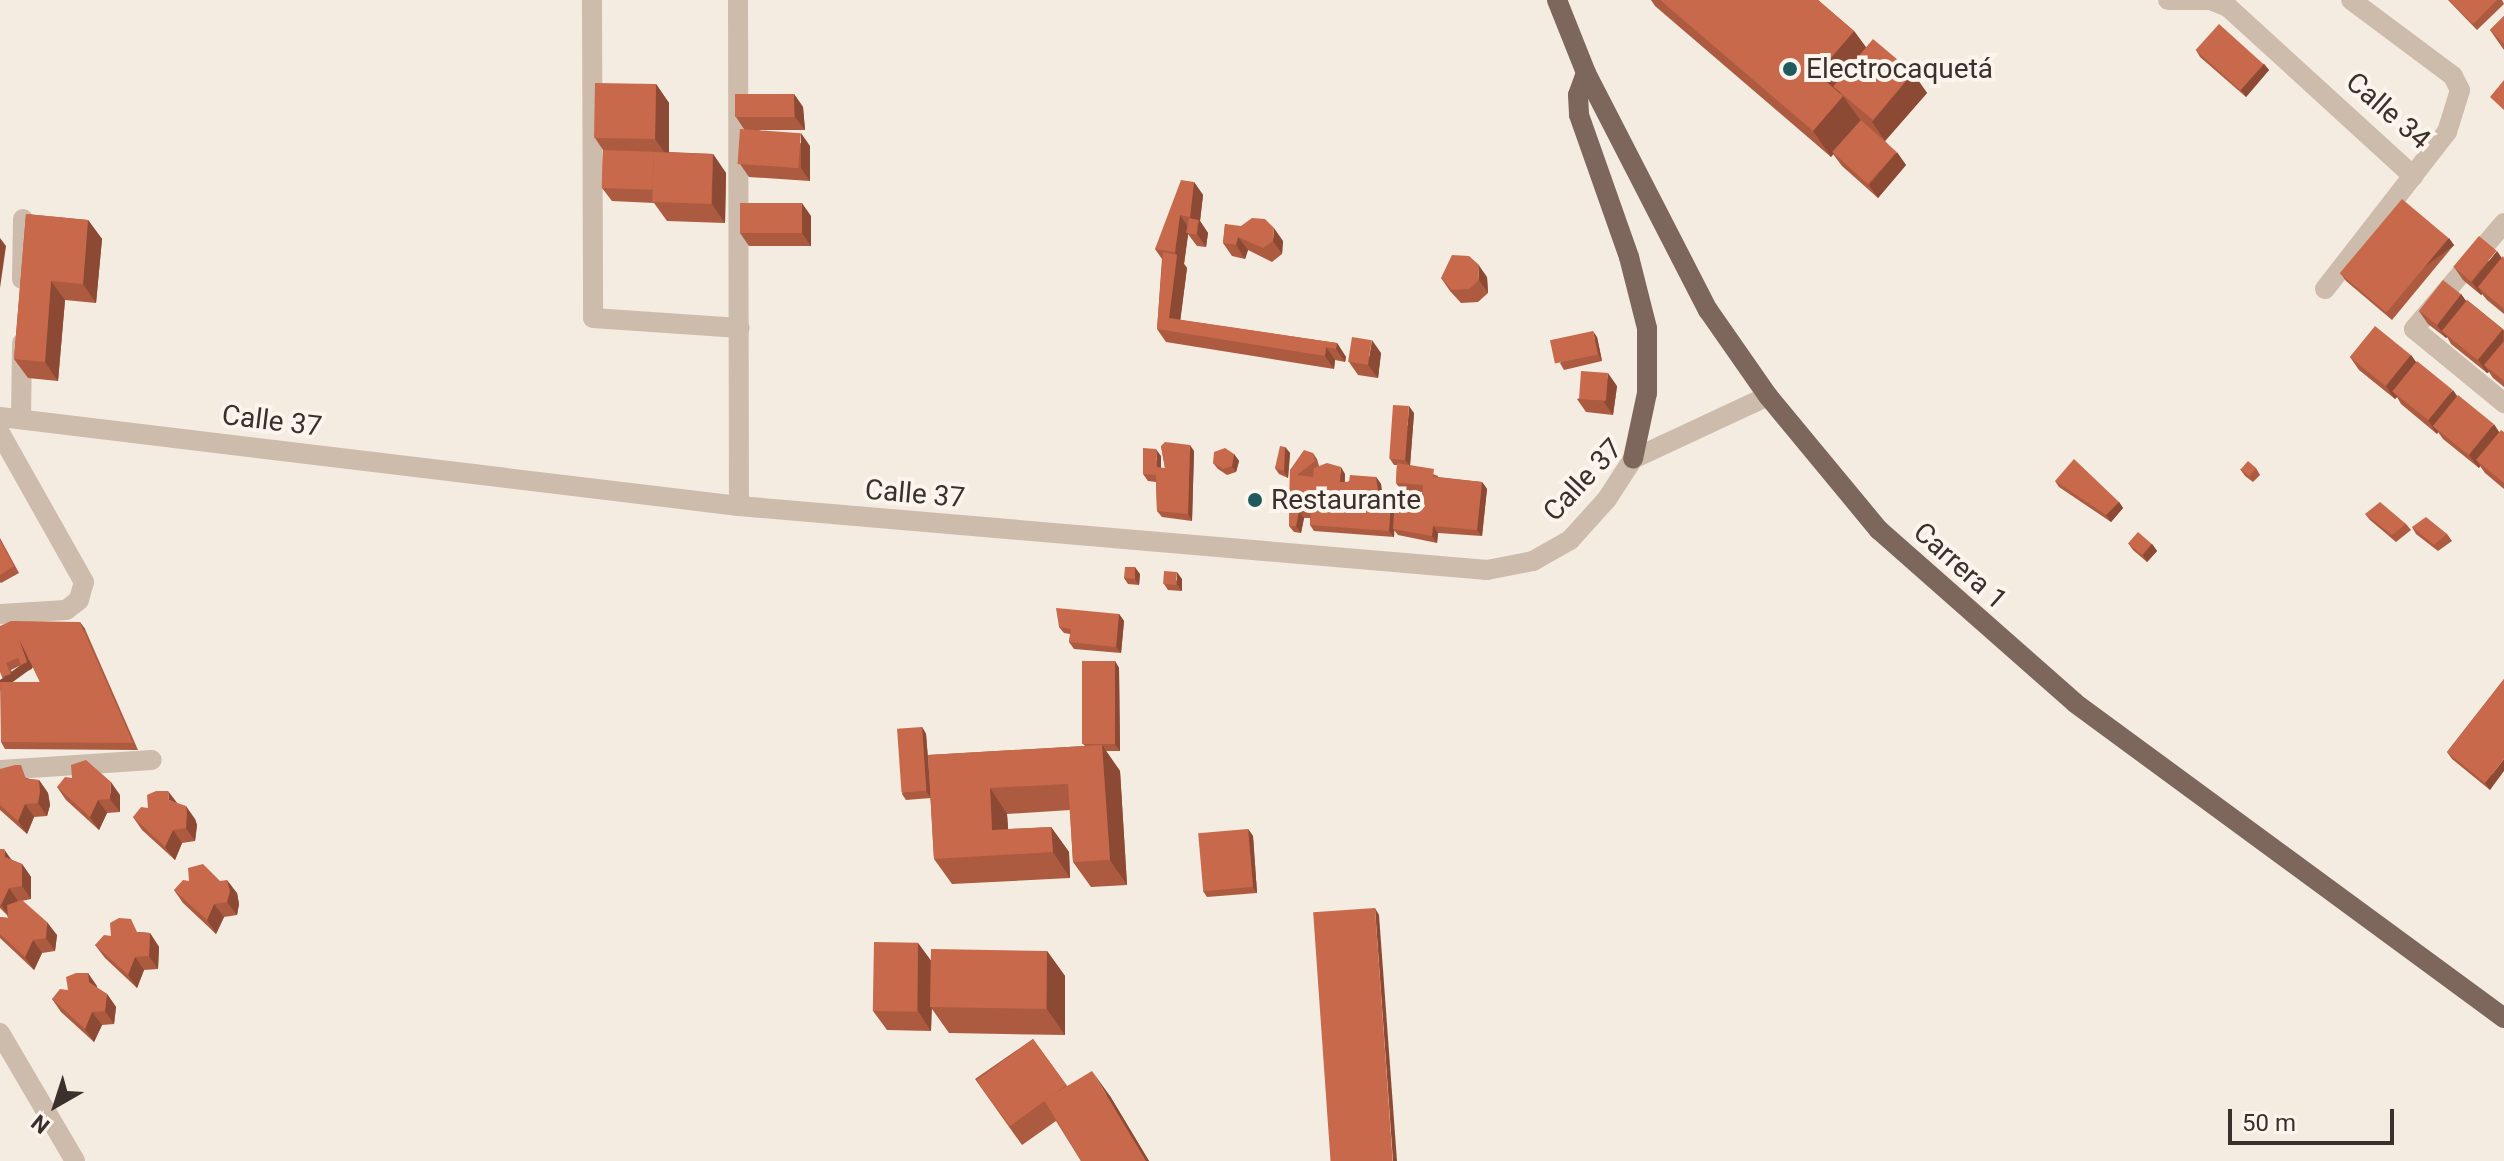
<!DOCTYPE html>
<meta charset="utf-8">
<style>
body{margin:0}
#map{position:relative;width:2504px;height:1161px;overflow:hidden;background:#f4ebe1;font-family:Roboto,sans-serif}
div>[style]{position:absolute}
.minor>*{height:20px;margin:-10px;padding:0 10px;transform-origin:10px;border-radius:10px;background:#cdbbac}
.major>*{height:20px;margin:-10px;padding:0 10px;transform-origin:10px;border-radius:10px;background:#7d675c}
.wall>*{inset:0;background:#ac5a40}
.shaded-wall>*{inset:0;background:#8c4a34;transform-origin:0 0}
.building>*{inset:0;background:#c8694b;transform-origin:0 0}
.dots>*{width:22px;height:22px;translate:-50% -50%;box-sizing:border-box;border:4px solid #fbf5ee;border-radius:50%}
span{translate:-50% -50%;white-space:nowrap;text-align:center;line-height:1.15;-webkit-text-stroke:8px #fbf5ee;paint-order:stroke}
.poi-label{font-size:28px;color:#3b302b}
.left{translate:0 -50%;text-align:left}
.street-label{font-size:28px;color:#3b302b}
.north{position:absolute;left:16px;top:1065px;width:80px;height:80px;-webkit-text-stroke:6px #fbf5ee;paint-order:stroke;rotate:219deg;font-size:22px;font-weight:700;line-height:32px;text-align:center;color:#3b302b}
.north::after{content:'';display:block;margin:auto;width:28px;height:36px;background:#3b302b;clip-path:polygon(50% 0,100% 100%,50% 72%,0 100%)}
.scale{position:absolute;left:2228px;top:1109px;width:166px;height:36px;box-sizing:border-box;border:4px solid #3b302b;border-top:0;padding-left:10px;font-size:24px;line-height:28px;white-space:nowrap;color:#3b302b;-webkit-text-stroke:6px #fbf5ee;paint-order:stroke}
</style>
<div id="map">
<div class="minor">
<div style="left:592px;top:0;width:318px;rotate:89.8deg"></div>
<div style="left:593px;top:318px;width:147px;rotate:3.9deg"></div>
<div style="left:738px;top:0;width:506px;rotate:89.89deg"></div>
<div style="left:2168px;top:0;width:42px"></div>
<div style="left:2210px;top:0;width:19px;rotate:21deg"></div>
<div style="left:2228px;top:7px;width:251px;rotate:42.4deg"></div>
<div style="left:2504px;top:223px;width:139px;rotate:130.3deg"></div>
<div style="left:2414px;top:329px;width:117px;rotate:39.4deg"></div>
<div style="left:22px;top:279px;width:60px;rotate:-89deg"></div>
<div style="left:2325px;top:289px;width:199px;rotate:-52.2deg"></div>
<div style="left:2447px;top:132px;width:44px;rotate:-72.8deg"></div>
<div style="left:2460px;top:90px;width:16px;rotate:-117deg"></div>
<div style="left:2453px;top:76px;width:127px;rotate:-143.3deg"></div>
<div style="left:0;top:417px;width:744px;rotate:6.87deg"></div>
<div style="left:739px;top:506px;width:751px;rotate:4.89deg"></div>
<div style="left:1487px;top:570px;width:47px;rotate:-11.1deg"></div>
<div style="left:1533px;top:561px;width:43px;rotate:-29.6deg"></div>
<div style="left:1570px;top:540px;width:55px;rotate:-47.9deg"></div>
<div style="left:1607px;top:499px;width:48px;rotate:-57deg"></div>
<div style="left:1633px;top:459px;width:149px;rotate:-25deg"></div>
<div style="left:21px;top:419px;width:76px;rotate:-89.2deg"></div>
<div style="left:0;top:433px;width:171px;rotate:60.6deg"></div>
<div style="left:84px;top:582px;width:19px;rotate:106deg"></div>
<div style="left:79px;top:600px;width:16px;rotate:142deg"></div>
<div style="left:66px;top:610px;width:66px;rotate:176.5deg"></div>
<div style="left:0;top:770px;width:152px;rotate:-3.8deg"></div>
<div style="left:0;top:1033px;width:148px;rotate:59.6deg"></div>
</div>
<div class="major">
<div style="left:1557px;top:0;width:79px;rotate:68.3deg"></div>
<div style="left:1586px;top:73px;width:267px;rotate:62.8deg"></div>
<div style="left:1708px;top:310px;width:105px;rotate:55.1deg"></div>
<div style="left:1768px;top:396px;width:174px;rotate:50.4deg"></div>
<div style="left:1879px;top:530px;width:261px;rotate:41.4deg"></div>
<div style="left:2075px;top:703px;width:532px;rotate:36.29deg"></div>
<div style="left:1586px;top:73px;width:23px;rotate:110deg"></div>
<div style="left:1578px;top:95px;width:20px;rotate:87deg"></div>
<div style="left:1579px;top:115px;width:151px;rotate:70.6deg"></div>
<div style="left:1629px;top:257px;width:73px;rotate:75.8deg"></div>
<div style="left:1647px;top:328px;width:65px;rotate:90deg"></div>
<div style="left:1647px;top:393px;width:67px;rotate:102deg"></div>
</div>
<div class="wall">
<div style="clip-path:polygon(1651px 0,1818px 0,1854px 31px,1866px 47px,1913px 73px,1927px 93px,1885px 141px,1906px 165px,1878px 198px,1842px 166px,1833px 154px,1831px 157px,1655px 6px)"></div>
<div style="clip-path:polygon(2448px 0,2502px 0,2504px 4px,2477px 30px)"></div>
<div style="clip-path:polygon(2504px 16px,2504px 50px,2490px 30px)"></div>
<div style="clip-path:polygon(2196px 50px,2264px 64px,2269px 70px,2246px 97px,2200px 57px)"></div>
<div style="clip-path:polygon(656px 84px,669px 103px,669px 152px,713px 154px,726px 173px,725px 223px,667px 221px,654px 203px,612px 201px,602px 188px,603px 150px,595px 138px)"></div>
<div style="clip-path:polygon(794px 94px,803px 107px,805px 130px,758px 130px,810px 146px,810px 181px,749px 177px,740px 164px,744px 129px,736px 117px)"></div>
<div style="clip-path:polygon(1194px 182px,1203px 195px,1200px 221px,1208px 233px,1206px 247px,1197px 246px,1188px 234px,1184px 264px,1187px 268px,1180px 320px,1337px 343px,1346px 357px,1345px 362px,1335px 360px,1334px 369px,1166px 342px,1157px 329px,1162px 259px,1155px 249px)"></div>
<div style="clip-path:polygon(26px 214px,88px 220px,102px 239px,96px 303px,65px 300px,58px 381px,28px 378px,14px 359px)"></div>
<div style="clip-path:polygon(811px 216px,811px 246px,749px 246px,740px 233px)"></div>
<div style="clip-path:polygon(1225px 224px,1283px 241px,1282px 254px,1272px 262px,1248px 250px,1245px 259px,1232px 256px,1223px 243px)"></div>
<div style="clip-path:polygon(2454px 245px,2392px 320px,2346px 281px,2341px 274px)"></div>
<div style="clip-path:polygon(2504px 258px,2504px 314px,2487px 300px,2482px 294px,2481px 295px,2463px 280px,2454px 267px)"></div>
<div style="clip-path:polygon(1487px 277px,1488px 293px,1478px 302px,1461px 303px,1450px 291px,1441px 278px)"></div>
<div style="clip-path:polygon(2461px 294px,2466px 301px,2467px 300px,2504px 330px,2504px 387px,2493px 378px,2489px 372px,2487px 373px,2451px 344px,2447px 337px,2446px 338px,2428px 324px,2419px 311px)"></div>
<div style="clip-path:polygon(1597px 337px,1602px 361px,1564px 370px,1560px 363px)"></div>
<div style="clip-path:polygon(1381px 353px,1378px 378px,1358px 375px,1349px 362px)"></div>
<div style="clip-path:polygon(2411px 355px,2416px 362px,2499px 432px,2504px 432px,2504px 489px,2485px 473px,2480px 466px,2479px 468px,2443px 439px,2438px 432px,2437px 434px,2401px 404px,2397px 397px,2395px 399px,2359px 370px,2350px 357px)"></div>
<div style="clip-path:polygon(1617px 386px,1613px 415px,1586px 412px,1577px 399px)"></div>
<div style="clip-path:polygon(1414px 413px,1410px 465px,1438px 476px,1438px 477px,1482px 482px,1487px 489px,1482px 536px,1438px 533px,1437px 543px,1398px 535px,1394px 530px,1394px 537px,1314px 531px,1310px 525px,1310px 518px,1304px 518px,1301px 533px,1294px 532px,1289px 526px,1290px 470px,1313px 453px,1317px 459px,1319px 466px,1345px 474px,1345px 482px,1376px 477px,1381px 484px,1383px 499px,1391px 500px,1395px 504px,1422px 496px,1422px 492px,1401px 490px,1396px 483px,1397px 465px,1394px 465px,1390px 459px)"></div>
<div style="clip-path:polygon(1161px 446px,1194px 451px,1192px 521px,1162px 517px,1157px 511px,1156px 482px,1148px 481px,1143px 474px,1161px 456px,1161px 468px,1165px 468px)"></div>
<div style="clip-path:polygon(1285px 447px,1290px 453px,1288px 478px,1279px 474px,1275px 468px)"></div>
<div style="clip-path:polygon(1234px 454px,1239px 461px,1236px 472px,1227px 475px,1218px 469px,1213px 463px)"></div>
<div style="clip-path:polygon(2256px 468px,2260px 475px,2253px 482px,2245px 476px,2240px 469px)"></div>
<div style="clip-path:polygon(2055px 481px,2119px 502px,2123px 508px,2111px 522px,2059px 487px)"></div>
<div style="clip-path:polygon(2365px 514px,2406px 524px,2411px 530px,2396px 542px,2370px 520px)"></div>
<div style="clip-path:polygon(2412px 527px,2447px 534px,2452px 541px,2438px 551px,2416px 534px)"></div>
<div style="clip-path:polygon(0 538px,19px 573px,1px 583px,0 582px)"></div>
<div style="clip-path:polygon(2128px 543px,2152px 544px,2157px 551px,2147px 562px,2133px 550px)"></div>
<div style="clip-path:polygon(1140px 574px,1139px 585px,1128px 584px,1124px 578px)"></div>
<div style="clip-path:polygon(1182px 579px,1182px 591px,1168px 590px,1164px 584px)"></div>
<div style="clip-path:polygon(1119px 614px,1124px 621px,1121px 653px,1074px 649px,1069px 642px,1070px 634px,1064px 633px,1059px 627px)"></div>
<div style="clip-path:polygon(evenodd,0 626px,85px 629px,138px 750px,5px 749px,1px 742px,6px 682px,2px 677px,0 626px,27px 655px,40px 682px,11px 682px,15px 680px,11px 670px,21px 665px,25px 672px,32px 669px,27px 655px)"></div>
<div style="clip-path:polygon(1115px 661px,1119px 668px,1120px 751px,1106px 751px,1120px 771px,1127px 885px,1091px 887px,1073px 862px,1070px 810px,1007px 814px,1008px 829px,1051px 827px,1069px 852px,1070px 878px,952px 884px,934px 859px,928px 755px,1085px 746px,1083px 744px)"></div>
<div style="clip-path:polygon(2504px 679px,2490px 790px,2452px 759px,2447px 752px)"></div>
<div style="clip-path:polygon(922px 727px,926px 734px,931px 798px,906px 800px,902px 794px)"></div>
<div style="clip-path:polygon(0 769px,30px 779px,39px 780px,48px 793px,50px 805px,47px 816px,34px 817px,27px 834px,0 810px)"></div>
<div style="clip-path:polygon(57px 787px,120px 795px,120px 812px,107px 813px,99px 830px,66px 800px)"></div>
<div style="clip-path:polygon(176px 803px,195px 819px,197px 825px,195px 841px,182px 843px,175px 860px,142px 830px,133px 817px,148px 808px)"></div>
<div style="clip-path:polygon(1248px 829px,1253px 836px,1257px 893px,1207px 897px,1203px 891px)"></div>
<div style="clip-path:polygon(0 849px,12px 860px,22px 864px,31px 877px,31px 899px,17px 902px,57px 935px,55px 951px,42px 953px,34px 970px,0 938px,0 917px,8px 918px,7px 915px,0 908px)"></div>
<div style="clip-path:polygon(189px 881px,220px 881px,237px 893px,239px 904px,237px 915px,224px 917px,216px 934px,183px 903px,174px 890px)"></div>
<div style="clip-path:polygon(140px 932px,150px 933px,159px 947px,158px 969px,144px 970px,137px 988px,105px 958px,95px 945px,111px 936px)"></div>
<div style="clip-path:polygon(918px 943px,931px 961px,1047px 951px,1065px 976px,1065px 1035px,949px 1033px,932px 1009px,931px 1031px,887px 1030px,873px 1011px)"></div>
<div style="clip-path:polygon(88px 973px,97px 988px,107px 994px,116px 1007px,114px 1024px,102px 1025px,94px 1042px,61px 1012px,52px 999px,68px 990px)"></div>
<div style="clip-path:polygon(1033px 1039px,1067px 1086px,1110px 1096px,1149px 1161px,1081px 1161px,1056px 1121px,1022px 1145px,975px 1079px)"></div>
</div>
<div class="shaded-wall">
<div style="clip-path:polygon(1854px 31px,1872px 56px,1840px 94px,1817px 74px)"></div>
<div style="clip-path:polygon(2264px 64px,2269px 70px,2246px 97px,2241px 90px)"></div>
<div style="clip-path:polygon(1913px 73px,1927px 93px,1885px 141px,1872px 122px)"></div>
<div style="clip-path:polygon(656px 84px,669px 103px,669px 159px,655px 139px)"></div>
<div style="clip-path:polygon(794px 94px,803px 107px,805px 130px,795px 117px)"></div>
<div style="clip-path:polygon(1843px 96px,1861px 121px,1831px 157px,1813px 131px)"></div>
<div style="clip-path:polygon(801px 133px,810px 146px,810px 181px,801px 168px)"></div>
<div style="clip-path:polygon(1897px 152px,1906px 165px,1878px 198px,1869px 185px)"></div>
<div style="clip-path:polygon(713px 154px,726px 173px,725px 223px,712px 204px)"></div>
<div style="clip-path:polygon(1194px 182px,1203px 195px,1200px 221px,1208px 233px,1206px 247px,1197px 234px,1198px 228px,1190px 217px)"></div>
<div style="clip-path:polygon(802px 203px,811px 216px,811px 246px,802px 233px)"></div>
<div style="clip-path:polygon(1180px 215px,1189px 228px,1184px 264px,1187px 268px,1179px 331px,1169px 318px,1177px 255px,1175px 252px)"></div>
<div style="clip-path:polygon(88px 220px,102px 239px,96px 303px,83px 284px)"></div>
<div style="clip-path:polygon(1274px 228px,1283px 241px,1282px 254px,1273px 241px)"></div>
<div style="clip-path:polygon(1238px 237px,1248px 250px,1245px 259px,1236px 245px)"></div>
<div style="clip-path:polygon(0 238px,6px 246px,0 288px)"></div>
<div style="left:2449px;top:238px;width:9px;height:97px;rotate:54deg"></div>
<div style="clip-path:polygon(2497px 251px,2504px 261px,2478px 287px,2482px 294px,2481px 295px,2472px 282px)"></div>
<div style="clip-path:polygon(1478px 264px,1487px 277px,1488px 293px,1479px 280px)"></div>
<div style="clip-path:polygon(51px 281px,65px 300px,58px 381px,45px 362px)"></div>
<div style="clip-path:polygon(2461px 294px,2471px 308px,2442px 331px,2447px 337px,2446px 338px,2437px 325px)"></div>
<div style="clip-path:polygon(2503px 329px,2504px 353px,2484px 365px,2489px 372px,2487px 373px,2478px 360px)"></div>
<div style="clip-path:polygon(1593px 331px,1597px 337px,1602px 361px,1598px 354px)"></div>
<div style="clip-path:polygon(1372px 340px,1381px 353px,1378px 378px,1368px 365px)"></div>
<div style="clip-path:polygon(1337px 343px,1346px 357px,1345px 362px,1336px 349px)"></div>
<div style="clip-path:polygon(1326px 347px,1335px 360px,1334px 369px,1325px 356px)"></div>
<div style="clip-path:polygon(2411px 355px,2420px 368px,2392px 391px,2397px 397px,2395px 399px,2386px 386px)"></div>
<div style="clip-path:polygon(1608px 373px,1617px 386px,1613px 415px,1604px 402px)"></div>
<div style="clip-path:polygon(2453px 390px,2462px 403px,2433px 426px,2438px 432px,2437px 434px,2428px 420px)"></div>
<div style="clip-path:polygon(1409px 406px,1414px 413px,1410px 466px,1405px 460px)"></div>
<div style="clip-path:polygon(2494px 424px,2503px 438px,2476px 460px,2480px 466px,2479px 468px,2469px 455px)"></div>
<div style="clip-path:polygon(1190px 445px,1194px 451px,1192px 521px,1188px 514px)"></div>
<div style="clip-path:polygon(1285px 447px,1290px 453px,1288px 478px,1284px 471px)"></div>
<div style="clip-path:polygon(1156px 449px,1161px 456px,1161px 474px,1157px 467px)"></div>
<div style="clip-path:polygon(1234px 454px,1239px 461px,1236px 472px,1232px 466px)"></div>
<div style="clip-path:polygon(1341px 467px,1345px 474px,1344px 488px,1340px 482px)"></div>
<div style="clip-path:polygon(1376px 477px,1381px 484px,1383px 505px,1379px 499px)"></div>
<div style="clip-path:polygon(1482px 482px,1487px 489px,1482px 536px,1477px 530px)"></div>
<div style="clip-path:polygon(1391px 500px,1396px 506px,1394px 537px,1389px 531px)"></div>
<div style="clip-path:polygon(2119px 502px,2123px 508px,2111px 522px,2106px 515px)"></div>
<div style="clip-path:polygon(1299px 511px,1304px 518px,1301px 533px,1296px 526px)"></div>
<div style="clip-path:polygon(1433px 526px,1438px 533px,1437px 543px,1432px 536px)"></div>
<div style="clip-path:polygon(2152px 544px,2157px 551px,2147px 562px,2143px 555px)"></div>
<div style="clip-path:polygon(1135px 567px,1140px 574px,1139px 585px,1135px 579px)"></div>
<div style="clip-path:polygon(1177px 572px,1182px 579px,1182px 591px,1177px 584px)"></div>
<div style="clip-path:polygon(1119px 614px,1124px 621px,1121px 653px,1116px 647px)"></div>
<div style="left:80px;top:622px;width:9px;height:132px;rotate:54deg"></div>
<div style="clip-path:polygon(19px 639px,24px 645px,32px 669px,27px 662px)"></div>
<div style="clip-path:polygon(1115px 661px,1119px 668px,1120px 751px,1115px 744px)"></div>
<div style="clip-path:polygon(922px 727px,926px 734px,931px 798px,926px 791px)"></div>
<div style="clip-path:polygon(1102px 745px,1120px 771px,1127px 885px,1110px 860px)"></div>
<div style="clip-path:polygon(2504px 759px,2504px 771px,2490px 790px,2485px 783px)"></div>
<div style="clip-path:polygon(39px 780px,48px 793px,50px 805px,47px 816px,38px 803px)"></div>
<div style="clip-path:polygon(111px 782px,120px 795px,120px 812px,110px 799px)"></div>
<div style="clip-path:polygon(990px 788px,1007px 814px,1010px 855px,992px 830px)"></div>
<div style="clip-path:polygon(168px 791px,178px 804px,169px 800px)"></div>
<div style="clip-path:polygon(98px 800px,107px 813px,99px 830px,90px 817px)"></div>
<div style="clip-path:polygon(25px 804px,34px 817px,27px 834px,18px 821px)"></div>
<div style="clip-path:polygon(186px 806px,195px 819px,197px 825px,195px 841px,186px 828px)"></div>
<div style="clip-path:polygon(1051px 827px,1069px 852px,1070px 878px,1053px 852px)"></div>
<div style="clip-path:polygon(1248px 829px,1253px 836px,1257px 893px,1253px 887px)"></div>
<div style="clip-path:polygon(173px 830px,182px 843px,175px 860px,165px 847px)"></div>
<div style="clip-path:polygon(4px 849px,13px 862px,5px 857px)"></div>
<div style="clip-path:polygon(22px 864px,31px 877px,31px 899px,22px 886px)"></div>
<div style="clip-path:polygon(227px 880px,237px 893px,239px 904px,237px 915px,227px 902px)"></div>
<div style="clip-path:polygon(9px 888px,18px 901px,10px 918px,1px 905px)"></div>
<div style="clip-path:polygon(214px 904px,224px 917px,216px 934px,207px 920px)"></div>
<div style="clip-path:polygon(1375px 908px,1379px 915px,1397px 1161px,1393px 1161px)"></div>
<div style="clip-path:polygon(47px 922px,57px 935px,55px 951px,46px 938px)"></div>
<div style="clip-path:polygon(150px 933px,159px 947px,158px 969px,149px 956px)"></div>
<div style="clip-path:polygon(33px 940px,42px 953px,34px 970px,25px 957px)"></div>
<div style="clip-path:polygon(918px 943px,932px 962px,931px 1031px,918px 1011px)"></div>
<div style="clip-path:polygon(1047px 951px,1065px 976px,1065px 1035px,1047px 1009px)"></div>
<div style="clip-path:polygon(135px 957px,144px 970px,137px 988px,128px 975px)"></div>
<div style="clip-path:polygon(88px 973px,97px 986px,98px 995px,89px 982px)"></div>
<div style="clip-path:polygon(107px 994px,116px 1007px,114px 1024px,105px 1011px)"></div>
<div style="clip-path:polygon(92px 1012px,102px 1025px,94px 1042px,85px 1029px)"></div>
<div style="clip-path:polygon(1092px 1071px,1110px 1096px,1149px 1161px,1146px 1161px)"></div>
</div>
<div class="building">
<div style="clip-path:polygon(1660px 0,1818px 0,1854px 31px,1817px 74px,1843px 96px,1813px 131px)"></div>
<div style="clip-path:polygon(2449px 0,2497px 0,2473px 24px)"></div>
<div style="clip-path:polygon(2504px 16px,2504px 44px,2490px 30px)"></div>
<div style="left:2219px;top:24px;width:60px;height:35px;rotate:42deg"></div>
<div style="left:1873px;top:39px;width:52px;height:62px;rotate:40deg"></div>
<div style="clip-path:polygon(2504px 80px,2504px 110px,2490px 97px)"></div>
<div style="left:595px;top:83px;width:61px;height:55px;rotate:1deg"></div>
<div style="left:735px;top:94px;width:59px;height:23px"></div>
<div style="left:1861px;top:120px;width:48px;height:43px;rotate:42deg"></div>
<div style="left:740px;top:129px;width:61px;height:35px;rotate:4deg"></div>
<div style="left:603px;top:150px;width:51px;height:38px;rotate:2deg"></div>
<div style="left:654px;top:152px;width:59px;height:50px;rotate:2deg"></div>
<div style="clip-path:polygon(1181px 180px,1194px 182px,1190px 217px,1180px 215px,1175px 252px,1155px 249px)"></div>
<div style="left:2402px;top:199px;width:61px;height:97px;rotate:40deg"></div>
<div style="left:740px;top:203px;width:62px;height:30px"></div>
<div style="clip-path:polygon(26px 214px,88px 220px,83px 284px,51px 281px,45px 362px,14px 359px)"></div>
<div style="left:1189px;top:218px;width:10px;height:15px;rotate:11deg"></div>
<div style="clip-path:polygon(1252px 218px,1265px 219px,1274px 228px,1273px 241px,1263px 248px,1238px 237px,1236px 245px,1223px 243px,1225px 224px,1241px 226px)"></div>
<div style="left:2479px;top:236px;width:23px;height:40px;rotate:40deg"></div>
<div style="clip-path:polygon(1163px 252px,1177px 255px,1169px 318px,1337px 343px,1336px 349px,1326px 347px,1325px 356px,1157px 329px)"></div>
<div style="clip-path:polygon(1452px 255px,1469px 256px,1478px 264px,1479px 280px,1469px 289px,1452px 290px,1441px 278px)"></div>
<div style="clip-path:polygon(2503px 256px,2504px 258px,2504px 309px,2478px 287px)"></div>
<div style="left:2443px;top:280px;width:23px;height:39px;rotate:38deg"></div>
<div style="left:2467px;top:300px;width:46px;height:40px;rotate:39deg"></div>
<div style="left:2375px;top:326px;width:46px;height:40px;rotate:39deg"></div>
<div style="left:1593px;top:331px;width:24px;height:44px;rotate:78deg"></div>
<div style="left:1352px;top:337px;width:20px;height:25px;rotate:9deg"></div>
<div style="clip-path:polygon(2504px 341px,2504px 381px,2484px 365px)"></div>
<div style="left:2417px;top:361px;width:46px;height:39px;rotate:39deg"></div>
<div style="left:1581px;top:371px;width:27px;height:28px;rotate:4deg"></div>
<div style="left:2458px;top:395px;width:46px;height:40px;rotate:39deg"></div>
<div style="left:1393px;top:405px;width:16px;height:54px;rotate:4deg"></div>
<div style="clip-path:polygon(2501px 430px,2504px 432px,2504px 483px,2476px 460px)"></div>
<div style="clip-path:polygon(1165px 442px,1190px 445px,1188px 514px,1157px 511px,1156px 475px,1143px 474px,1143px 448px,1156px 449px,1157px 467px,1165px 468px,1161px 446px)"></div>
<div style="clip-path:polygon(1280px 446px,1285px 447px,1284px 471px,1275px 468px)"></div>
<div style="clip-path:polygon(1225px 448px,1234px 454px,1232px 466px,1223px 469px,1213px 463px,1214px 452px)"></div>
<div style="clip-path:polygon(1304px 450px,1313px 453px,1315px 461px,1297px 475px,1313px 477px,1314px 468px,1327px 463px,1341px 467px,1340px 482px,1349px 482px,1350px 475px,1376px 477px,1379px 499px,1391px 500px,1389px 531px,1310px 525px,1311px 512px,1299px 511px,1296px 526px,1289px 526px,1290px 470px)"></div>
<div style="clip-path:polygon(2074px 459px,2119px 502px,2106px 515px,2055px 481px)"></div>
<div style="left:2248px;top:461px;width:11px;height:11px;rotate:41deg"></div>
<div style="clip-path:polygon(1397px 463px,1434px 469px,1433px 477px,1482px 482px,1477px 530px,1433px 526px,1432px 536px,1393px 529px,1395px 494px,1422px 496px,1423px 485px,1396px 483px)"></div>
<div style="clip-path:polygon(2380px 502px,2406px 524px,2392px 535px,2365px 514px)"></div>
<div style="clip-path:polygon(2426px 517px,2447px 534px,2434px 545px,2412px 527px)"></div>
<div style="left:2138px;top:532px;width:18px;height:15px;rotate:41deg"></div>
<div style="clip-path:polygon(0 540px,14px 566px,0 575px)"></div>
<div style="clip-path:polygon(1125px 567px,1135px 567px,1135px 579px,1124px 578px)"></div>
<div style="left:1164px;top:571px;width:13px;height:13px;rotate:4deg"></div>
<div style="clip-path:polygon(1056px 608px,1119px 614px,1116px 647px,1069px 642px,1071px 629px,1059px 627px)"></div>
<div style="clip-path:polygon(11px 621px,80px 622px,133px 743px,1px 742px,0 682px,40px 682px,19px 639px,27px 662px,21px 665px,18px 658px,6px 663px,11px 674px,2px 677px,0 672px,0 626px)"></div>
<div style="left:1082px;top:661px;width:33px;height:83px"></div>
<div style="clip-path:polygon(2504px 679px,2504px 759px,2485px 783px,2447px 752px)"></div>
<div style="left:922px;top:727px;width:64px;height:25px;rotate:86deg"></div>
<div style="clip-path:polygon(1102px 745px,1110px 860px,1073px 862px,1068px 784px,990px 788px,992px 830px,1051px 827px,1053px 852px,934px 859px,928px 755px)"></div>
<div style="clip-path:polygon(86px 760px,111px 782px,110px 799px,98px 800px,90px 817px,57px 787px,65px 777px,72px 778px,71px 765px)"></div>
<div style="clip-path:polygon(15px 765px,21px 765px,26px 779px,39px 780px,40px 792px,38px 803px,25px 804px,18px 821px,0 805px,0 769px)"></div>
<div style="clip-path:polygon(156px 791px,168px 791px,169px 800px,186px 806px,187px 812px,186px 828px,173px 830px,165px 847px,133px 817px,141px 807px,148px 808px,147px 795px)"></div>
<div style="left:1248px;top:829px;width:58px;height:50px;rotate:85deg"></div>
<div style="clip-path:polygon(0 849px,4px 849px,5px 857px,22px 864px,22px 886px,9px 888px,1px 905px,0 904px)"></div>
<div style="clip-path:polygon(203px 864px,220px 881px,227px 880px,230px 891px,227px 902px,214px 904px,207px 920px,174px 890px,183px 880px,189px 881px,188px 868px)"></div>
<div style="clip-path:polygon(22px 900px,47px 922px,46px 938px,33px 940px,25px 957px,0 934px,0 917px,8px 918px,7px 905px)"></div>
<div style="left:1375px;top:908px;width:254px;height:62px;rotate:86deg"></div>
<div style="clip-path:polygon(119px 918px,131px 919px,137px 932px,150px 933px,149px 956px,135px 957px,128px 975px,95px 945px,104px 935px,111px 936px,110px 923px)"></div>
<div style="left:874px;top:942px;width:44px;height:69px;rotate:1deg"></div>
<div style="left:931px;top:949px;width:116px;height:58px;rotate:1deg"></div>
<div style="clip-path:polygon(76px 973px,88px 973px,89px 982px,107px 994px,105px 1011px,92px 1012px,85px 1029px,52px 999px,60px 989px,68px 990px,66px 977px)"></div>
<div style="left:1033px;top:1039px;width:57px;height:70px;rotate:54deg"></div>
<div style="clip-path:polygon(1092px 1071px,1146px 1161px,1081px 1161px,1044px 1100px)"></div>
</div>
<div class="dots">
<div style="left:1790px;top:69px;background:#1f5a5e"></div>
<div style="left:1255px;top:500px;background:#1f5a5e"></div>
</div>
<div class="poi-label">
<span class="left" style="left:1806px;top:69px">Electrocaquetá</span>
<span class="left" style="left:1271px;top:500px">Restaurante</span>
</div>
<div class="street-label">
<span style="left:2388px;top:111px;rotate:41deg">Calle 34</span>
<span style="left:272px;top:421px;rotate:7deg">Calle 37</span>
<span style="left:1583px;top:480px;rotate:-47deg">Calle 37</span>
<span style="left:915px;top:494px;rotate:5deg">Calle 37</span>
<span style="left:1960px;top:566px;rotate:42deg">Carrera 1</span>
</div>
<div class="north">N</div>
<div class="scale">50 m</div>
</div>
